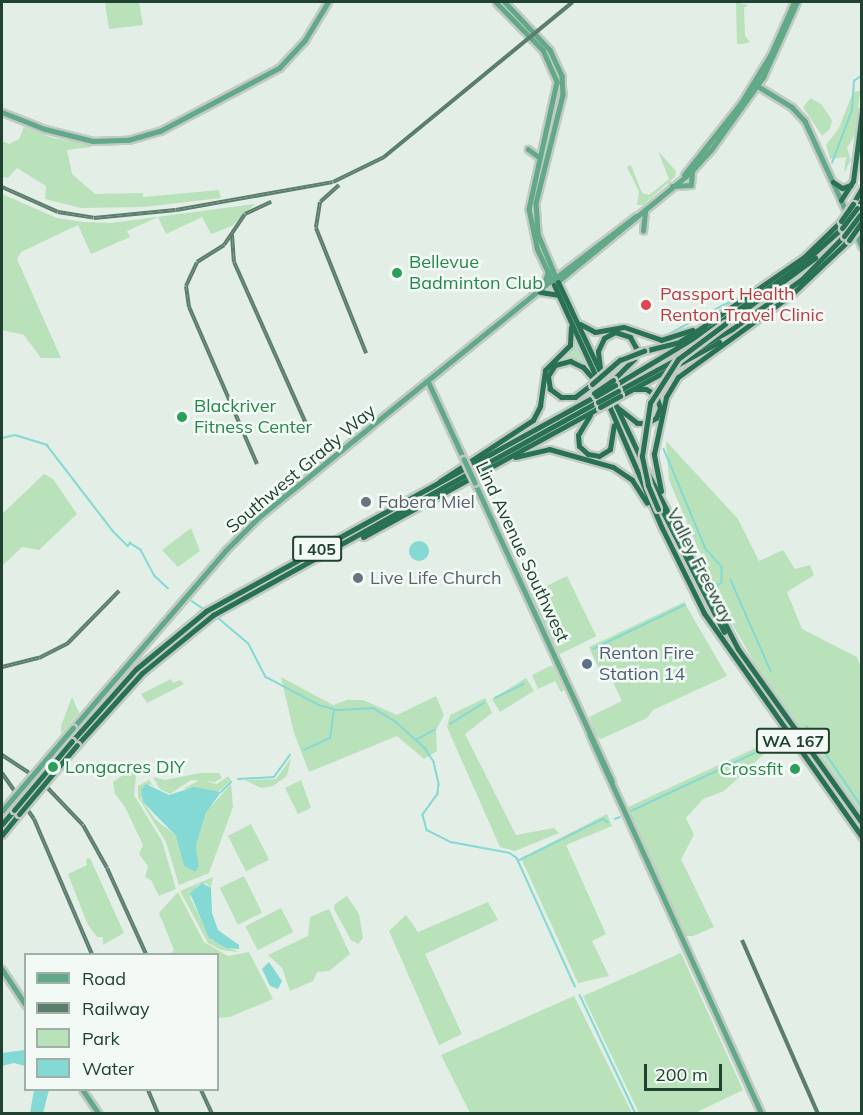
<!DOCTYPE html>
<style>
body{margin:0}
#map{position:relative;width:863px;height:1115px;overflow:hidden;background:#e2eee6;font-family:Mulish,sans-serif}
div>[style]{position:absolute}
.green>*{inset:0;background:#b9e2bb;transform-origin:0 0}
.water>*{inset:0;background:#84d9d4}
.round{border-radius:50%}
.stream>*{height:1.5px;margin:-0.75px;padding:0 0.75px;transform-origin:0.75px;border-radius:0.75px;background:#84d9d4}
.roads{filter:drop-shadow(2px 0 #c1cac5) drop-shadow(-2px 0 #c1cac5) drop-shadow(0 2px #c1cac5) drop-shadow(0 -2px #c1cac5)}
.major>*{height:4.5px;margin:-2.25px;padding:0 2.25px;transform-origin:2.25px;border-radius:2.25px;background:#61a987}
.highway>*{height:5px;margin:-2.5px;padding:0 2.5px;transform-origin:2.5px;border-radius:2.5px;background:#287152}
.rail>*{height:4px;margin-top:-2px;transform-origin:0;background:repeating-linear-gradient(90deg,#f3faf5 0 4.5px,#5a7d6c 0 9px);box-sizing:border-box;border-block:2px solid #5a7d6c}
.bridges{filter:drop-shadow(2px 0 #c1cac5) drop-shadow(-2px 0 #c1cac5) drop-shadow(0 2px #c1cac5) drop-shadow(0 -2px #c1cac5)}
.major-bridge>*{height:4.5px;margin:-2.25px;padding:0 2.25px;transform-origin:2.25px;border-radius:2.25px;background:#61a987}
.highway-bridge>*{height:5px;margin:-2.5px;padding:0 2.5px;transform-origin:2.5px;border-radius:2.5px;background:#287152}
.dots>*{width:16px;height:16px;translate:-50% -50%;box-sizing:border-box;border:3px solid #f3faf5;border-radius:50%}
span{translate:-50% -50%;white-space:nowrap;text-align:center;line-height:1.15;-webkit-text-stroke:5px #f3faf5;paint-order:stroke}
.shield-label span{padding:2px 4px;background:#f3faf5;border:2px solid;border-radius:4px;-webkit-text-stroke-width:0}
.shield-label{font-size:16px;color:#204231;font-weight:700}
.leisure-label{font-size:18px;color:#27864d}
.left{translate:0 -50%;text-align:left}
.right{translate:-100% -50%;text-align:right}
.health-label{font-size:18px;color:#be3a42}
.street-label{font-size:18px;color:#204231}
.worship-label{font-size:18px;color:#5b616d}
.service-label{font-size:18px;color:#4e5e75}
.frame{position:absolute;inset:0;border:3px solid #204231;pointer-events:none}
.legend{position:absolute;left:24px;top:953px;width:195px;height:138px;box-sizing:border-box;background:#f3faf5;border:2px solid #9fb0a7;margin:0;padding:8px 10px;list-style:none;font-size:18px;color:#204231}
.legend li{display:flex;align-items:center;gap:12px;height:30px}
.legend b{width:30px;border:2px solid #9fb0a7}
.scale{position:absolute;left:644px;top:1064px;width:78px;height:27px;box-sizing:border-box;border:3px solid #204231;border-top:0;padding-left:8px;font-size:18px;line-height:21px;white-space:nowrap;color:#204231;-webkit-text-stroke:4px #f3faf5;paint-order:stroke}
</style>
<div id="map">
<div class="green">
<div style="clip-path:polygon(105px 2px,139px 2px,143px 25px,109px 29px)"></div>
<div style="clip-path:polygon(736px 2px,748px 5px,744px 8px,745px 36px,750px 42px,744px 44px,737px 44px)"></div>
<div style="clip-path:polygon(860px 91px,856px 133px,847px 148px,851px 160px,844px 173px,846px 157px,830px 159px,826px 145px,839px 128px,853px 92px)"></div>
<div style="clip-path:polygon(811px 98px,822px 105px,832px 120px,830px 129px,822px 136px,803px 107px)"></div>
<div style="clip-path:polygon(24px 127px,53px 138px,90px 144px,91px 147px,67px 150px,72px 174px,95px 194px,143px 193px,143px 197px,219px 190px,221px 198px,144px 207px,81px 208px,45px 199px,46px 186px,17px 168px,8px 178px,2px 177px,2px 141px,9px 144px,19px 139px)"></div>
<div style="clip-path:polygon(658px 151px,676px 171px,675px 177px,643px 205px,637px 205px,639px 192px,627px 167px,631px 165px,642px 193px,649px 195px,669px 179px)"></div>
<div style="clip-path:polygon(2px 194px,57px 218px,83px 222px,111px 223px,255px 204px,232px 226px,211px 234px,202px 217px,166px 234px,158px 217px,127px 231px,130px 237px,91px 254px,78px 225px,21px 252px,17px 259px,61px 358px,41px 358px,24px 335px,2px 330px)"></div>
<div style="clip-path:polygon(576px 339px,590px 369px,567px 359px,556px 360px,571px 349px)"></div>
<div style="clip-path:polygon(666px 441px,738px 519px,759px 561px,783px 550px,795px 569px,810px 565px,814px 575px,787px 592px,802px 629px,857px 657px,861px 668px,861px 812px,754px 662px,722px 606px,669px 480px)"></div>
<div style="clip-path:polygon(44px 474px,53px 479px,77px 514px,39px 550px,22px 547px,2px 566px,3px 513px)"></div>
<div style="clip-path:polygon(191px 528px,200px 551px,178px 567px,162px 550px)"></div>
<div style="left:567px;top:576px;width:67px;height:41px;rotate:64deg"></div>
<div style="clip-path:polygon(684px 602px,727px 676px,653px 710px,647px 718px,601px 739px,596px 736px,589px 717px,622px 701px,610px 676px,603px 678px,589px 647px)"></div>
<div style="clip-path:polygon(550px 666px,554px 667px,564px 690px,561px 692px,555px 681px,538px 689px,532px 675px)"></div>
<div style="clip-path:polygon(281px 677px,333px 705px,347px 700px,363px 700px,397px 715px,436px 696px,444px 715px,436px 730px,437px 751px,424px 759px,397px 736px,309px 772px,294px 733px)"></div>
<div style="left:526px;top:678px;width:15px;height:40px;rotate:58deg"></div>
<div style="clip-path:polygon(171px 679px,173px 683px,180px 680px,184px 684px,147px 703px,141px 694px)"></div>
<div style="clip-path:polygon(72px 697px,79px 713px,61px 734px,61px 726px)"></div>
<div style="clip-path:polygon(485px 698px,492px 713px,465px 734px,516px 835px,554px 828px,559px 833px,515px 851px,500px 847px,447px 727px,450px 715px)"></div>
<div style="clip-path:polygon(762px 745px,766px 752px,724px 791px,703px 799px,686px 818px,694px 835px,681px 859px,714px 927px,693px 936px,684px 936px,628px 807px)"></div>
<div style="clip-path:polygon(291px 758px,287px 776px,273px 786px,261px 788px,245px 780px,276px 779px)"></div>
<div style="clip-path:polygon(137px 765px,134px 795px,162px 841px,176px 889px,159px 896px,151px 880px,145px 877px,148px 866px,139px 854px,143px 845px,125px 807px,115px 794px,113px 782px)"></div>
<div style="clip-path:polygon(200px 773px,219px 773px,222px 778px,215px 782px,191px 780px,170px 794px,160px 789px,153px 777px,165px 780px)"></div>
<div style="clip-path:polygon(228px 776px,231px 780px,218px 792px,183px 789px,200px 780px,217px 784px)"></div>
<div style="clip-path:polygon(149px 780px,154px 787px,150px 784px,141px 798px,143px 802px,155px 819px,176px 836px,184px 866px,195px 872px,199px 867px,196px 846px,207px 811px,231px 784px,233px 807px,209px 873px,179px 885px,166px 842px,138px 797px,138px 786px)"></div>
<div style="clip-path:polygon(301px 780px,311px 808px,298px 814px,285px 788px)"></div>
<div style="clip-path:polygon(607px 814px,612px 826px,566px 845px,606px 934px,592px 941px,609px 976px,578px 983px,521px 858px)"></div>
<div style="left:251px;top:824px;width:40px;height:26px;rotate:63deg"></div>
<div style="clip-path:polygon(90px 858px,124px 933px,103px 945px,103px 937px,97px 937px,87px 923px,68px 874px,87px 865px,86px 859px)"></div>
<div style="left:244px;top:876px;width:41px;height:27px;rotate:64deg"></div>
<div style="clip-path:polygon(213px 877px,211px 888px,206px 883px,198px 885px,190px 897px,211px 940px,239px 952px,221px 950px,208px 943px,180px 891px)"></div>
<div style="clip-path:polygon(178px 892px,204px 942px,228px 956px,249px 952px,273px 999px,230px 1017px,218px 1018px,218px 954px,170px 954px,174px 950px,159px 913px)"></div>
<div style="clip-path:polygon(347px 896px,359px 914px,363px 938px,358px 944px,351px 940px,334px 909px,335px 904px)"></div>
<div style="clip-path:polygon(488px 902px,498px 920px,425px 954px,462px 1034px,439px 1045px,389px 931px,406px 915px,418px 932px)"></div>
<div style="left:281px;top:908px;width:27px;height:40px;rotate:63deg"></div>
<div style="clip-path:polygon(329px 909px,350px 954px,329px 971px,317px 972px,313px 981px,290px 991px,282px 968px,268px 955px,308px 936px,310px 917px)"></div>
<div style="clip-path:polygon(681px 953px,743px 1090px,695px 1113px,639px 1113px,583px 996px)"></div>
<div style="clip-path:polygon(574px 996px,632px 1113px,470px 1113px,441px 1055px)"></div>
</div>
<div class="water">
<div class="round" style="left:409px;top:541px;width:20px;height:20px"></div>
<div style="clip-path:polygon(146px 784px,169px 795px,194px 787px,221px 792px,206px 813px,196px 846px,199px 867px,195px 872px,184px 866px,176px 836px,143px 802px,141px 790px)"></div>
<div style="clip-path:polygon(202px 883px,211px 888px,212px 913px,218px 930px,239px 945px,239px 949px,226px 948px,209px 938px,190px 893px)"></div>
<div style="clip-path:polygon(269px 962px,282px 981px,278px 989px,270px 986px,262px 969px)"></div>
<div style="clip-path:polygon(25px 1050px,25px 1066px,14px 1063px,2px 1066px,2px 1053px)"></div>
<div style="clip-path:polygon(34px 1090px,49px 1090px,43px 1113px,30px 1113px)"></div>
</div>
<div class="stream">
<div style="left:832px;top:163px;width:57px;rotate:-69.3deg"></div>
<div style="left:852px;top:110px;width:29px;rotate:-86deg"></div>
<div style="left:854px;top:81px;width:9px;rotate:-36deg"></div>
<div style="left:667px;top:335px;width:75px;rotate:-27.9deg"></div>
<div style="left:2px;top:438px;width:13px;rotate:-13deg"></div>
<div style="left:15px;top:435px;width:34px;rotate:17deg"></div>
<div style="left:47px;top:445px;width:108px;rotate:52.5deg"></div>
<div style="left:113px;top:531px;width:21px;rotate:45deg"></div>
<div style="left:128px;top:546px;width:4px;rotate:-56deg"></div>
<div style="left:130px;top:543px;width:13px;rotate:32deg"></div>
<div style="left:141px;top:550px;width:30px;rotate:62deg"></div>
<div style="left:155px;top:576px;width:18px;rotate:43deg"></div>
<div style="left:664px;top:449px;width:108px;rotate:67.2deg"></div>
<div style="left:706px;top:549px;width:24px;rotate:48deg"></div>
<div style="left:722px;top:567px;width:15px;rotate:90deg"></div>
<div style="left:722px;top:582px;width:12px;rotate:132deg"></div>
<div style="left:731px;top:580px;width:99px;rotate:66.3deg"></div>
<div style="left:192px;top:601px;width:14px;rotate:34deg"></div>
<div style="left:216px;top:616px;width:43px;rotate:40.3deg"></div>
<div style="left:249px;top:644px;width:37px;rotate:63deg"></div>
<div style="left:266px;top:677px;width:60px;rotate:27.8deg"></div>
<div style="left:319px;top:705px;width:20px;rotate:15deg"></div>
<div style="left:338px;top:710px;width:35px;rotate:-3deg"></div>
<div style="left:373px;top:708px;width:26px;rotate:31deg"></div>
<div style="left:395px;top:721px;width:40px;rotate:42deg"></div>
<div style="left:425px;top:748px;width:17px;rotate:57deg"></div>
<div style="left:434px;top:762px;width:23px;rotate:77deg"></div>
<div style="left:439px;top:784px;width:10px;rotate:96deg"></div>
<div style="left:438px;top:794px;width:26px;rotate:126deg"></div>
<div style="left:423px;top:815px;width:16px;rotate:75deg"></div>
<div style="left:427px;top:830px;width:27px;rotate:27deg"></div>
<div style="left:451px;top:842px;width:60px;rotate:10.6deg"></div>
<div style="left:510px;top:853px;width:9px;rotate:36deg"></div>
<div style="left:517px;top:858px;width:141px;rotate:65.6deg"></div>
<div style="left:593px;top:649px;width:102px;rotate:-25.6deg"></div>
<div style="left:495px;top:698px;width:32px;rotate:-26deg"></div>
<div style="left:450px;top:724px;width:40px;rotate:-32deg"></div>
<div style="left:807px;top:726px;width:98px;rotate:55.8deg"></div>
<div style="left:416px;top:740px;width:21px;rotate:-29deg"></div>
<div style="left:771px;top:744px;width:13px;rotate:-23deg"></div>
<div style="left:304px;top:750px;width:29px;rotate:-25deg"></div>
<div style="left:330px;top:738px;width:28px;rotate:-82deg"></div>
<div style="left:238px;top:779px;width:36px;rotate:-3deg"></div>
<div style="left:274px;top:777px;width:27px;rotate:-54deg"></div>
<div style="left:221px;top:792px;width:14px;rotate:-45deg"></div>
<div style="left:631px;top:811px;width:144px;rotate:-25.1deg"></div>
<div style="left:615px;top:819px;width:5px;rotate:-22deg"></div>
<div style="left:518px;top:861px;width:95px;rotate:-26.3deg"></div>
<div style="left:603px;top:819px;width:6px;rotate:31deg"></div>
<div style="left:580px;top:995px;width:132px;rotate:64.8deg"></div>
</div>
<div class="roads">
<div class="major">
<div style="left:496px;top:2px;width:67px;rotate:45.6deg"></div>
<div style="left:543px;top:50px;width:35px;rotate:66deg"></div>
<div style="left:557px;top:82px;width:130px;rotate:102.4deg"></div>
<div style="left:529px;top:209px;width:40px;rotate:78deg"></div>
<div style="left:537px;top:248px;width:38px;rotate:65deg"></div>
<div style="left:505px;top:2px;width:66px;rotate:46.8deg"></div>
<div style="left:550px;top:50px;width:29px;rotate:65deg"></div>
<div style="left:562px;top:76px;width:19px;rotate:87deg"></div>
<div style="left:563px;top:95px;width:111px;rotate:104deg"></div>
<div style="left:536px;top:203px;width:31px;rotate:86deg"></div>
<div style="left:538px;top:234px;width:52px;rotate:67.4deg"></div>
<div style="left:756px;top:85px;width:42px;rotate:31.4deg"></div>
<div style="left:792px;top:107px;width:19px;rotate:47deg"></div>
<div style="left:805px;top:121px;width:103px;rotate:65.4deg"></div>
<div style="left:2px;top:112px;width:46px;rotate:21.6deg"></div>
<div style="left:45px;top:129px;width:49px;rotate:14deg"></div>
<div style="left:93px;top:141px;width:35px;rotate:-2deg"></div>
<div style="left:128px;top:140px;width:33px;rotate:-16deg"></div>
<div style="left:160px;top:131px;width:135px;rotate:-27.9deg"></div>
<div style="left:279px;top:68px;width:38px;rotate:-47deg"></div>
<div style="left:305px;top:40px;width:44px;rotate:-58.8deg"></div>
<div style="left:528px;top:149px;width:14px;rotate:36deg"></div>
<div style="left:684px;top:175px;width:92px;rotate:-51.6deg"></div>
<div style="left:741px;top:103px;width:57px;rotate:-58.5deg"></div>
<div style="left:771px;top:54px;width:57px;rotate:-66.1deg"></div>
<div style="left:672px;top:186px;width:19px;rotate:-3deg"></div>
<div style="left:691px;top:185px;width:13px;rotate:-86deg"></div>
<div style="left:643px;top:231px;width:20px;rotate:-84deg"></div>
<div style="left:855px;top:231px;width:17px;rotate:66deg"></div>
<div style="left:554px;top:279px;width:103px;rotate:-37.5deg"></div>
<div style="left:556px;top:283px;width:173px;rotate:-39.4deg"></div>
<div style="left:690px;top:173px;width:31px;rotate:-48deg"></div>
<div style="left:711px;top:150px;width:90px;rotate:-54.5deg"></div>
<div style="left:763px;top:77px;width:82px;rotate:-65.6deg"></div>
<div style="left:542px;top:289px;width:18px;rotate:-71deg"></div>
<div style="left:428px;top:381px;width:86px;rotate:65.2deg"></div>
<div style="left:475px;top:483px;width:328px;rotate:65.3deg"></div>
<div style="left:73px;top:728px;width:235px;rotate:-49.3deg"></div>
<div style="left:226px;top:550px;width:47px;rotate:-45deg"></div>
<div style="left:259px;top:517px;width:377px;rotate:-39deg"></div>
<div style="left:590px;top:735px;width:416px;rotate:65.6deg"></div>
<div style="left:2px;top:969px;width:43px;rotate:56.3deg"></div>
<div style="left:83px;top:1090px;width:29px;rotate:56deg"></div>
</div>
<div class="highway">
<div style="left:833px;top:182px;width:11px;rotate:34deg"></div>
<div style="left:842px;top:188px;width:9px;rotate:-18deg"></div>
<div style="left:841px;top:200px;width:22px;rotate:-58deg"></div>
<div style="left:853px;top:181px;width:70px;rotate:-82.6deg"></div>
<div style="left:853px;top:204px;width:18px;rotate:-61deg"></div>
<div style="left:857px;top:208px;width:9px;rotate:-58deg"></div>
<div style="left:558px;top:282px;width:198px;rotate:64.9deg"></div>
<div style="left:554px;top:285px;width:115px;rotate:65.4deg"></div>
<div style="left:540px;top:292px;width:18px;rotate:9deg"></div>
<div style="left:580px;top:324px;width:17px;rotate:28deg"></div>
<div style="left:595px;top:332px;width:29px;rotate:-10deg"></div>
<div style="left:624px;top:327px;width:39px;rotate:19deg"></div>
<div style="left:661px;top:340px;width:33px;rotate:-18deg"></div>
<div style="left:725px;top:324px;width:112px;rotate:-36.3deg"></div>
<div style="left:644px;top:351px;width:34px;rotate:-14deg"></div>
<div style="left:677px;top:343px;width:32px;rotate:-32deg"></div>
<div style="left:704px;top:326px;width:121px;rotate:-34.6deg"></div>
<div style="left:804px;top:257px;width:52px;rotate:-44.2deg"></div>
<div style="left:600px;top:368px;width:17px;rotate:-97deg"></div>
<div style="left:598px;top:351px;width:14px;rotate:-65deg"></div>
<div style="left:604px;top:338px;width:13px;rotate:-29deg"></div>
<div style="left:615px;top:332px;width:16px;rotate:18deg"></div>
<div style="left:630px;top:337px;width:13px;rotate:61deg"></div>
<div style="left:636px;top:348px;width:11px;rotate:100deg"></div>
<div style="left:634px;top:359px;width:30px;rotate:135deg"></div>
<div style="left:592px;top:384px;width:21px;rotate:143deg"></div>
<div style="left:575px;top:397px;width:14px;rotate:180deg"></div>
<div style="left:561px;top:397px;width:14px;rotate:-144deg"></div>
<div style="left:550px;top:389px;width:13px;rotate:-99deg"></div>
<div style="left:548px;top:376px;width:13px;rotate:-58deg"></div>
<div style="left:555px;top:365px;width:16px;rotate:-15deg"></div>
<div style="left:570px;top:361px;width:14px;rotate:25deg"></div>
<div style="left:583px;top:367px;width:20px;rotate:49deg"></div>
<div style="left:615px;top:385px;width:119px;rotate:-30.9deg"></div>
<div style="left:717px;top:324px;width:104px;rotate:-35.2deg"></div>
<div style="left:802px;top:264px;width:54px;rotate:-42deg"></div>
<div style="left:618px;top:391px;width:130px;rotate:-28.5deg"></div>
<div style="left:732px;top:329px;width:86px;rotate:-35.5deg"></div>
<div style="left:802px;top:279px;width:60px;rotate:-45.7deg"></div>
<div style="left:620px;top:396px;width:113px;rotate:-28.6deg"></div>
<div style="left:607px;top:401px;width:138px;rotate:66.6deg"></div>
<div style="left:662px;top:528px;width:95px;rotate:63.7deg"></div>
<div style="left:704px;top:613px;width:274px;rotate:54.8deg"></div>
<div style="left:618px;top:408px;width:24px;rotate:38deg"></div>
<div style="left:637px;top:423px;width:10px"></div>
<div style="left:647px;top:423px;width:10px;rotate:-29deg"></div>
<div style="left:656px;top:418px;width:11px;rotate:-68deg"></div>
<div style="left:660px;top:408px;width:14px;rotate:-107deg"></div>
<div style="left:656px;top:395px;width:12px;rotate:-149deg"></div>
<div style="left:646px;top:389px;width:11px;rotate:180deg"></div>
<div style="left:590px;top:415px;width:23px;rotate:121deg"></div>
<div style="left:578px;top:435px;width:11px;rotate:85deg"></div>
<div style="left:579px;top:446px;width:12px;rotate:42deg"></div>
<div style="left:588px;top:454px;width:11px;rotate:10deg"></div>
<div style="left:599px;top:456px;width:13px;rotate:-32deg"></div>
<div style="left:610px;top:449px;width:24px;rotate:-81deg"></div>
<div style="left:515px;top:457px;width:35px;rotate:-13deg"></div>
<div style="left:549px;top:449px;width:66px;rotate:15.7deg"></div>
<div style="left:613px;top:467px;width:23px;rotate:34deg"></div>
<div style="left:632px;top:480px;width:27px;rotate:57deg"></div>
<div style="left:646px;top:470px;width:201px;rotate:62.8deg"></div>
<div style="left:738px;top:649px;width:214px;rotate:54.5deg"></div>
<div style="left:440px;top:481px;width:111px;rotate:-33.3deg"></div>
<div style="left:533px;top:420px;width:16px;rotate:-63deg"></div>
<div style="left:540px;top:406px;width:36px;rotate:-82deg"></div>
<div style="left:545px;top:370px;width:35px;rotate:-45deg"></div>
<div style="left:570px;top:345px;width:18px;rotate:-87deg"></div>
<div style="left:661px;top:491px;width:38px;rotate:-101deg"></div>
<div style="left:654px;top:454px;width:58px;rotate:-78.1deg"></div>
<div style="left:666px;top:397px;width:23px;rotate:-59deg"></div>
<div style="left:678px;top:377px;width:140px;rotate:-36deg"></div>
<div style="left:791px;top:295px;width:80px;rotate:-43.5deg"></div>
<div style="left:661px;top:508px;width:139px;rotate:63.1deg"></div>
<div style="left:363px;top:537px;width:270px;rotate:-28.7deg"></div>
<div style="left:72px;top:741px;width:96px;rotate:-48.4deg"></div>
<div style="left:136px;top:669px;width:91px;rotate:-39.6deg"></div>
<div style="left:206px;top:611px;width:445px;rotate:-28.9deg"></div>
<div style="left:77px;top:745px;width:97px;rotate:-47.9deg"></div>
<div style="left:142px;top:673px;width:92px;rotate:-39.2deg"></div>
<div style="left:213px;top:615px;width:440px;rotate:-29deg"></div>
<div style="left:2px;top:824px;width:18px;rotate:-49deg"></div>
<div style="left:2px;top:835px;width:27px;rotate:-51deg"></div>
</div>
</div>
<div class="rail">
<div style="left:339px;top:185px;width:25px;rotate:138deg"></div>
<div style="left:320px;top:202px;width:26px;rotate:99deg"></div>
<div style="left:316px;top:228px;width:135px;rotate:68.2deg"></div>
<div style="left:2px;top:187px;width:61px;rotate:24.1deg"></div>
<div style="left:58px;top:212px;width:36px;rotate:9deg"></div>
<div style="left:94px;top:218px;width:82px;rotate:-5.6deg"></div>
<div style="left:176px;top:210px;width:159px;rotate:-10.1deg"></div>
<div style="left:333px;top:182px;width:57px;rotate:-26.1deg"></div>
<div style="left:384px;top:157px;width:244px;rotate:-39.4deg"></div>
<div style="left:232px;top:235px;width:27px;rotate:86deg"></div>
<div style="left:234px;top:262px;width:180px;rotate:66deg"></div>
<div style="left:257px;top:464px;width:171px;rotate:-113.4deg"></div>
<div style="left:189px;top:307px;width:21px;rotate:-98deg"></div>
<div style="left:186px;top:286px;width:26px;rotate:-65deg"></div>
<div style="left:197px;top:262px;width:32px;rotate:-32deg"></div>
<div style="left:224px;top:245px;width:37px;rotate:-56deg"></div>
<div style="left:245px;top:214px;width:29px;rotate:-25deg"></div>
<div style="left:2px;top:667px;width:38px;rotate:-14deg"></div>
<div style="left:39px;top:658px;width:33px;rotate:-27deg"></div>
<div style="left:68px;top:643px;width:73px;rotate:-45.6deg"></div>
<div style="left:2px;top:755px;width:45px;rotate:33.3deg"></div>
<div style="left:40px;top:780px;width:62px;rotate:46.3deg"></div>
<div style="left:83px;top:825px;width:49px;rotate:60.8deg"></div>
<div style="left:107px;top:868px;width:94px;rotate:65.6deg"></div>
<div style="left:2px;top:773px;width:56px;rotate:55.2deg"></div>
<div style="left:34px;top:819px;width:147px;rotate:66.8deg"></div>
<div style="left:742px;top:940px;width:190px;rotate:66.4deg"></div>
<div style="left:148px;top:1090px;width:26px;rotate:67deg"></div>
<div style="left:201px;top:1090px;width:26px;rotate:65deg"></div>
</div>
<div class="bridges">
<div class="major-bridge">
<div style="left:464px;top:459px;width:26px;rotate:65deg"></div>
<div style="left:2px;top:811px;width:109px;rotate:-49.5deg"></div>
</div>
<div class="highway-bridge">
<div style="left:841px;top:221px;width:21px;rotate:-55deg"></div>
<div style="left:842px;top:228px;width:25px;rotate:-53deg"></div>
<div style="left:844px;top:236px;width:26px;rotate:-53deg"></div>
<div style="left:849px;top:240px;width:21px;rotate:-55deg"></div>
<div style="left:592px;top:384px;width:37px;rotate:-41deg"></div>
<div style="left:620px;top:360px;width:26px;rotate:-21deg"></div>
<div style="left:594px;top:393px;width:23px;rotate:-34deg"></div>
<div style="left:596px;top:396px;width:22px;rotate:-30deg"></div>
<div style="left:598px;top:402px;width:23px;rotate:-29deg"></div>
<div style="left:600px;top:407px;width:23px;rotate:-29deg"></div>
<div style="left:658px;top:509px;width:26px;rotate:-113deg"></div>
<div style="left:648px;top:485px;width:30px;rotate:-102deg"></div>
<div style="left:642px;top:456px;width:54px;rotate:-81.4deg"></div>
<div style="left:650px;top:403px;width:52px;rotate:-57.5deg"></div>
<div style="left:678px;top:359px;width:59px;rotate:-36.7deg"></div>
<div style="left:14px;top:810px;width:90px;rotate:-50deg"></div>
<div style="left:19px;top:814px;width:90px;rotate:-50deg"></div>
</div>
</div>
<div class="dots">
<div style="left:397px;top:273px;background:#2e9e5b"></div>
<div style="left:646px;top:305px;background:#e0444e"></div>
<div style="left:182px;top:417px;background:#2e9e5b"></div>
<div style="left:366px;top:502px;background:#6b7280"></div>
<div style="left:358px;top:578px;background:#6b7280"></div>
<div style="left:587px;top:664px;background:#5c6f8a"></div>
<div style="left:53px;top:767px;background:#2e9e5b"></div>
<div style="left:795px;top:769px;background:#2e9e5b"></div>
</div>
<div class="shield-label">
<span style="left:317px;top:549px">I 405</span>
<span style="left:793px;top:741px">WA 167</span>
</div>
<div class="leisure-label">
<span class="left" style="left:409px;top:273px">Bellevue<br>Badminton Club</span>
<span class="left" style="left:194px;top:417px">Blackriver<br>Fitness Center</span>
<span class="left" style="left:65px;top:767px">Longacres DIY</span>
<span class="right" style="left:783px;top:769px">Crossfit</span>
</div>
<div class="health-label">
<span class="left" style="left:660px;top:305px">Passport Health<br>Renton Travel Clinic</span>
</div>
<div class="street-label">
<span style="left:301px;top:469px;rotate:-40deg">Southwest Grady Way</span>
<span style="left:522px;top:552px;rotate:65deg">Lind Avenue Southwest</span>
<span style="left:700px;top:566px;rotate:63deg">Valley Freeway</span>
</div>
<div class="worship-label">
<span class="left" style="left:378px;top:502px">Fabera Miel</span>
<span class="left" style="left:370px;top:578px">Live Life Church</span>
</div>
<div class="service-label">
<span class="left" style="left:599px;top:664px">Renton Fire<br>Station 14</span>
</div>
<div class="frame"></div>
<ul class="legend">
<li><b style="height:8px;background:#61a987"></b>Road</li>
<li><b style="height:8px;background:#5a7d6c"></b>Railway</li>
<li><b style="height:16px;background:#b9e2bb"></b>Park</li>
<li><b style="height:16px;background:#84d9d4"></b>Water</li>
</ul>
<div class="scale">200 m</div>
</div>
